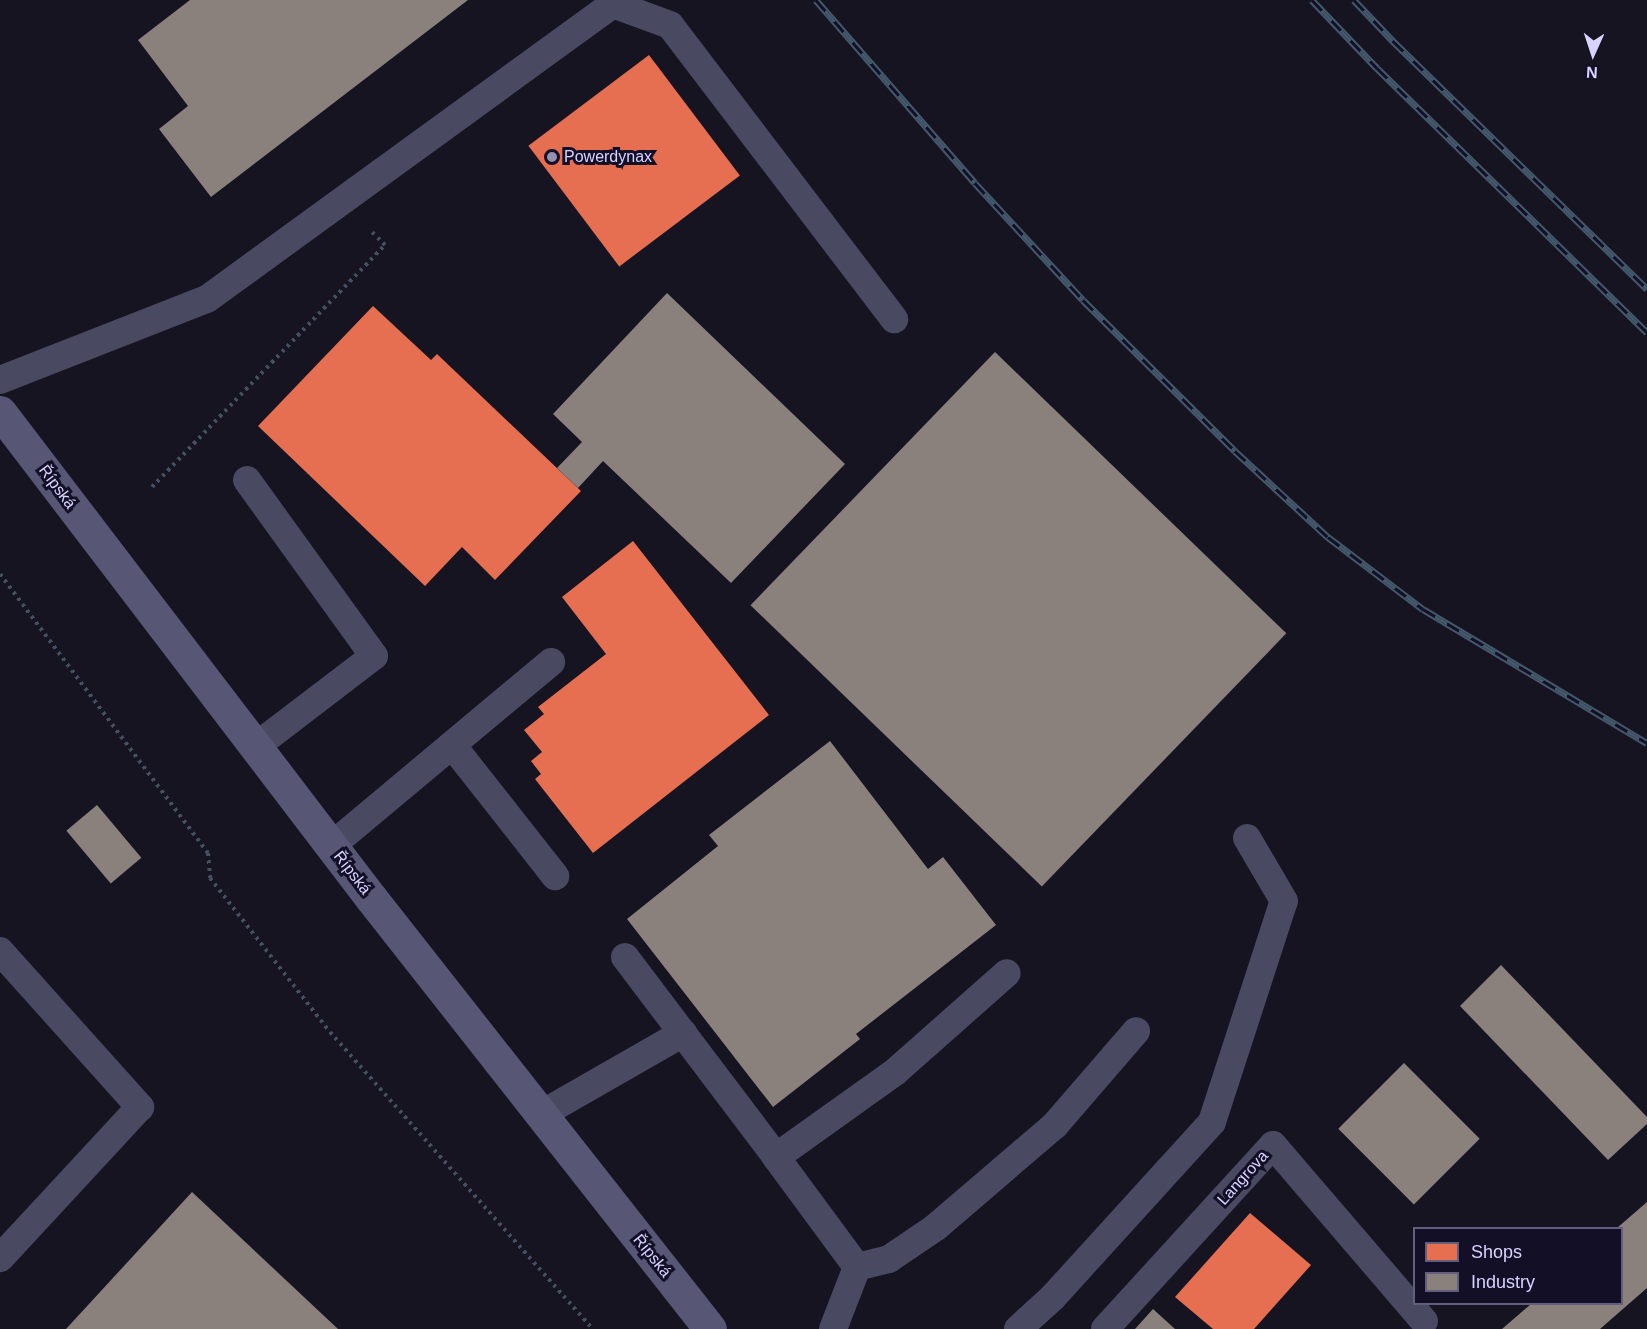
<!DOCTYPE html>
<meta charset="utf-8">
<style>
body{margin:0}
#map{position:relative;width:1647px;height:1329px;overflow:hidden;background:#161421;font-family:Arial,sans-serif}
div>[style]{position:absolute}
.shops>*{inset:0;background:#e76f51;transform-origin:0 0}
.industry>*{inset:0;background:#8a817c;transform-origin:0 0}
.path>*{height:4px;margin-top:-2px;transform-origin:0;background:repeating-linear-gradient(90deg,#44505f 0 3px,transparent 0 7.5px)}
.lane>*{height:28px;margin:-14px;padding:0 14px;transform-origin:14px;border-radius:14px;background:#4a4962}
.secondary>*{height:33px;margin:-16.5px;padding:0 16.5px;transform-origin:16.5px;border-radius:16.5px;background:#575674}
.rail>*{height:7px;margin-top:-3.5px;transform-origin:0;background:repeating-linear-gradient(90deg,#130f26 0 14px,#43596b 0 28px);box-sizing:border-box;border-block:2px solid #43596b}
.dots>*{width:16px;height:16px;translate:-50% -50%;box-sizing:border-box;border:3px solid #130f26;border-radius:50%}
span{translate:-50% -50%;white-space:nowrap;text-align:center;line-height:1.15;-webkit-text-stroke:6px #130f26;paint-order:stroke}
.poi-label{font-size:16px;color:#d9d4ff}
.left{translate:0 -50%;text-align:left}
.street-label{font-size:16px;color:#d9d4ff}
.legend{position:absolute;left:1413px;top:1227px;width:210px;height:78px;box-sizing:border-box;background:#130f26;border:2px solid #625e7d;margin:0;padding:8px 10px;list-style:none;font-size:18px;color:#d9d4ff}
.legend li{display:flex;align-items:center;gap:12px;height:30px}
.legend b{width:30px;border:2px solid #625e7d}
.north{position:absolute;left:1563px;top:24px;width:60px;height:60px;-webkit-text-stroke:4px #130f26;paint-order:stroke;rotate:183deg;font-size:16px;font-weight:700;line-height:24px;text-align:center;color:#d9d4ff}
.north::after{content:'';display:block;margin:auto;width:21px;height:27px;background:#d9d4ff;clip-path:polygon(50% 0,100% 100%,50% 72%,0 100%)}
</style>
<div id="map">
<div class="shops">
<div style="left:649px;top:55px;width:151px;height:151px;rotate:53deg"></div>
<div style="clip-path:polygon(373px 306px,431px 360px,437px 354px,581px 491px,495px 580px,462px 547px,425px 586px,258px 426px)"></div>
<div style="clip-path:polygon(633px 541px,769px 715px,593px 853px,535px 779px,541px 774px,531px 761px,542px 752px,524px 730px,544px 714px,538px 707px,606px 654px,562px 597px)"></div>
<div style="clip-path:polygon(1250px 1213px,1311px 1265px,1254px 1329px,1213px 1329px,1175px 1297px)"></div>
</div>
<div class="industry">
<div style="clip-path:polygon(190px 0,468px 0,211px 197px,159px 129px,188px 106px,138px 40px)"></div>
<div style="clip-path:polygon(667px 293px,845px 464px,731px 583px,603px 461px,578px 488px,557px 468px,582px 442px,553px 414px)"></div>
<div style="left:995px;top:352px;width:405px;height:352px;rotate:44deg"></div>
<div style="clip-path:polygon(830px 741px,928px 869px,943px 857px,996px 925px,856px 1034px,860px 1039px,773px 1107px,627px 919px,718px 846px,709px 835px)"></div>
<div style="left:97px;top:805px;width:69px;height:40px;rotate:50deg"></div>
<div style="clip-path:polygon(1501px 965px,1647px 1117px,1647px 1124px,1608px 1160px,1460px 1006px)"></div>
<div style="left:1404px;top:1063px;width:107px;height:93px;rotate:45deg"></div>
<div style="clip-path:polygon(192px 1192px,338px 1329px,66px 1329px)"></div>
<div style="clip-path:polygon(1647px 1202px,1647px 1288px,1600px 1329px,1502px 1329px,1531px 1304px,1622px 1304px,1622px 1228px,1617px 1228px)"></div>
<div style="clip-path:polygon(1153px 1309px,1175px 1329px,1135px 1329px)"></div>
</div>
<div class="path">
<div style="left:152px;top:487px;width:336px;rotate:-46.1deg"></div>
<div style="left:385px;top:245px;width:21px;rotate:-135deg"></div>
<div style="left:0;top:574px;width:348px;rotate:53.3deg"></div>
<div style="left:208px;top:853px;width:25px;rotate:85deg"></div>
<div style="left:210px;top:878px;width:195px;rotate:52.1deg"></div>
<div style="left:330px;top:1032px;width:397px;rotate:48.5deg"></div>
</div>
<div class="lane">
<div style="left:0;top:380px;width:222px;rotate:-21.4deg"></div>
<div style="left:207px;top:299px;width:502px;rotate:-36deg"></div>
<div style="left:613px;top:4px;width:61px;rotate:20.2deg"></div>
<div style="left:670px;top:25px;width:370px;rotate:52.7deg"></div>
<div style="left:247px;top:480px;width:217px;rotate:54.2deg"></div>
<div style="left:374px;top:656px;width:150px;rotate:142.6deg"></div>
<div style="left:452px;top:745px;width:167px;rotate:51.8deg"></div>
<div style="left:331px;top:846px;width:287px;rotate:-39.9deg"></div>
<div style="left:0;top:951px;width:210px;rotate:48.1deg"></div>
<div style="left:140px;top:1107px;width:206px;rotate:132.8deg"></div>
<div style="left:625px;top:957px;width:251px;rotate:52.9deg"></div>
<div style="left:540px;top:1115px;width:165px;rotate:-29.8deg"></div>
<div style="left:857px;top:1267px;width:33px;rotate:-14deg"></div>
<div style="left:889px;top:1259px;width:57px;rotate:-34.2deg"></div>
<div style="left:936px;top:1227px;width:157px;rotate:-40.6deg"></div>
<div style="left:1055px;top:1125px;width:124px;rotate:-49.2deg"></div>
<div style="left:833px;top:1329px;width:66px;rotate:-68.8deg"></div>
<div style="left:857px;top:1267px;width:137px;rotate:-126.4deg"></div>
<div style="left:776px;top:1157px;width:146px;rotate:-35.5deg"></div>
<div style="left:895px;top:1072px;width:149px;rotate:-41.5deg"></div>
<div style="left:1018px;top:1329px;width:47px;rotate:-42.4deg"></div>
<div style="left:1053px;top:1297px;width:236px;rotate:-47.7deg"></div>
<div style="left:1212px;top:1122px;width:232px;rotate:-72deg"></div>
<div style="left:1284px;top:901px;width:73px;rotate:-120.4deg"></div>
<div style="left:1105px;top:1329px;width:249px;rotate:-47.6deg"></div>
<div style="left:1273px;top:1145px;width:232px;rotate:49.4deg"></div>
</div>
<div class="secondary">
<div style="left:0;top:412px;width:611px;rotate:52.64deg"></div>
<div style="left:371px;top:898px;width:548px;rotate:51.81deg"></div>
</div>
<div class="rail">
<div style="left:816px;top:0;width:242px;rotate:49deg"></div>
<div style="left:975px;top:183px;width:159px;rotate:47.3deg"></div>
<div style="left:1083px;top:300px;width:214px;rotate:44.8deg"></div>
<div style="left:1235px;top:451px;width:127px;rotate:42.8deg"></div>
<div style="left:1328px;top:537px;width:119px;rotate:37.2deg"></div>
<div style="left:1423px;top:609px;width:261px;rotate:30.9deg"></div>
<div style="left:1312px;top:0;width:94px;rotate:46.3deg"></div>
<div style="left:1377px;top:68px;width:378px;rotate:44.4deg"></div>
<div style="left:1354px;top:0;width:57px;rotate:46.4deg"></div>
<div style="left:1393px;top:41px;width:355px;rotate:44.3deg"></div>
</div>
<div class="dots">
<div style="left:552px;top:157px;background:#9591b1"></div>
</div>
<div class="poi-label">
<span class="left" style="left:564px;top:157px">Powerdynax</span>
</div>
<div class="street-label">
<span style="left:57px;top:487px;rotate:53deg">Řípská</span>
<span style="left:352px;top:873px;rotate:52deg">Řípská</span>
<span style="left:1243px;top:1178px;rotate:-48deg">Langrova</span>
<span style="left:652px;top:1256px;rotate:51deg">Řípská</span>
</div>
<ul class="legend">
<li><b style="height:16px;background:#e76f51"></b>Shops</li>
<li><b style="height:16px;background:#8a817c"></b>Industry</li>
</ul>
<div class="north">N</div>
</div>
